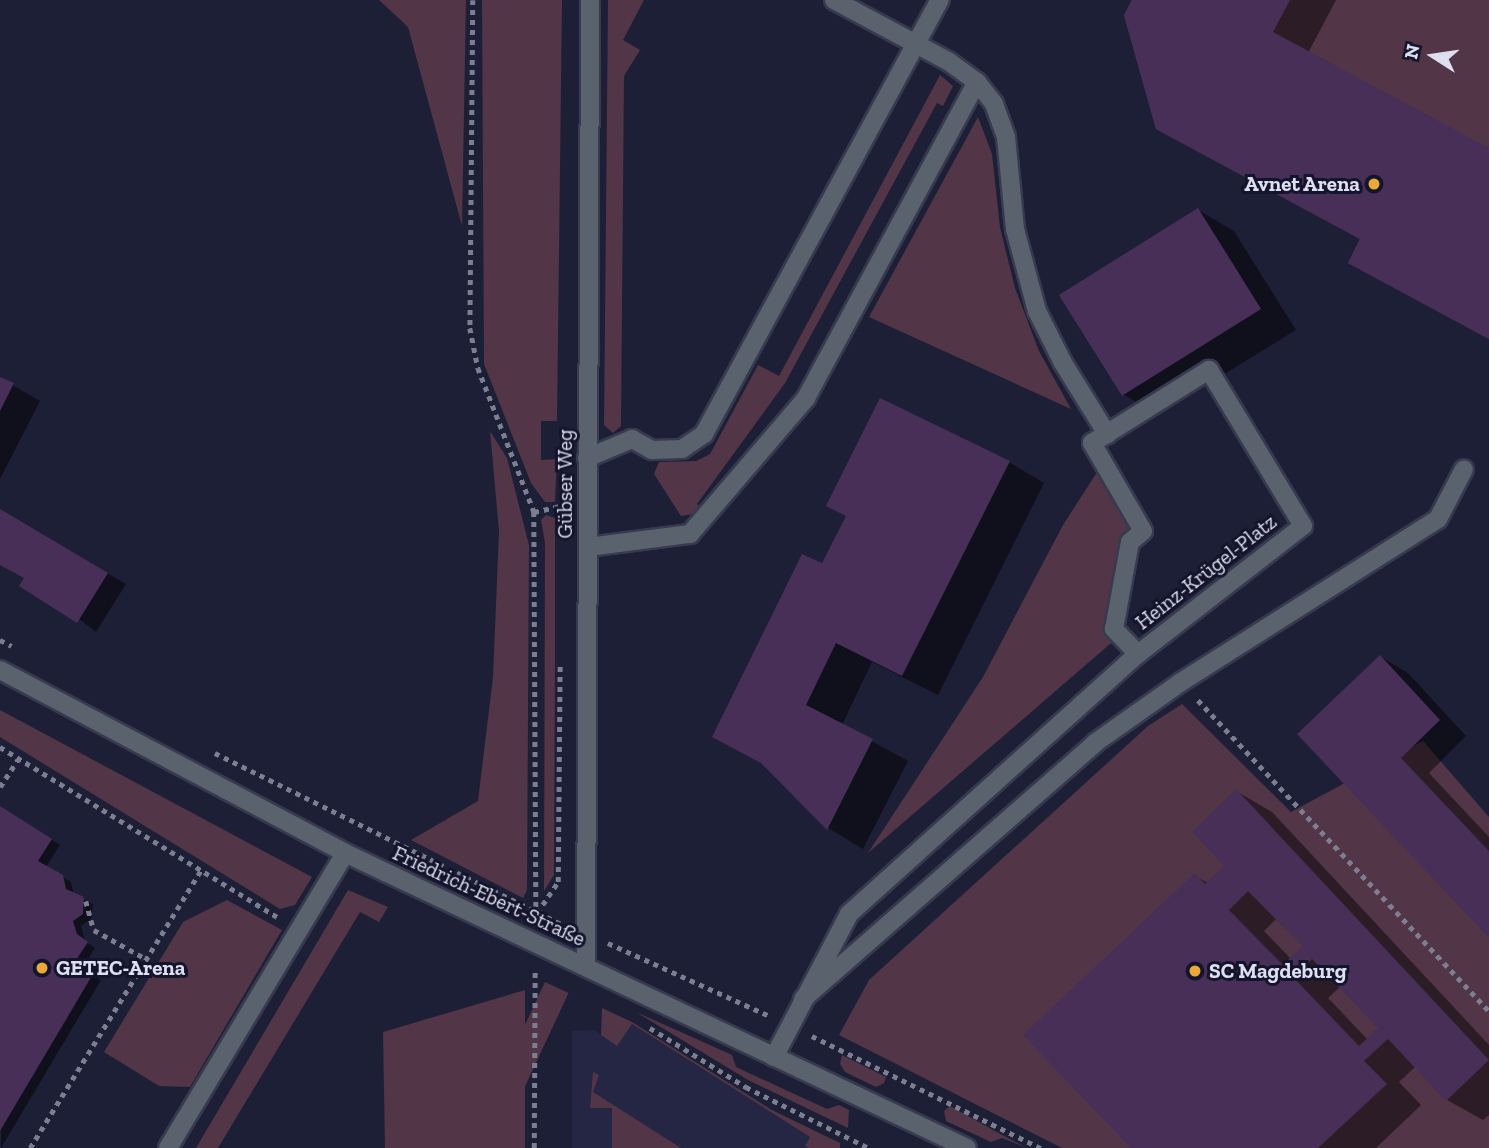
<!DOCTYPE html>
<meta charset="utf-8">
<style>
body{margin:0}
#map{position:relative;width:1489px;height:1148px;overflow:hidden;background:#1d1f36;font-family:"Zilla Slab",serif}
div>[style]{position:absolute}
.built>*{inset:0;background:#242644}
.green>*{inset:0;background:#523546;transform-origin:0 0}
.shadow>*{inset:0;background:#0007}
.building>*{inset:0;background:#482f58;transform-origin:0 0}
.path>*{height:4.5px;margin-top:-2.25px;transform-origin:0;background:repeating-linear-gradient(90deg,#7c7e92 0 5px,transparent 0 10px)}
.roads{filter:drop-shadow(2px 0 #383a50) drop-shadow(-2px 0 #383a50) drop-shadow(0 2px #383a50) drop-shadow(0 -2px #383a50)}
.minor>*{height:18px;margin:-9px;padding:0 9px;transform-origin:9px;border-radius:9px;background:#5a636d}
.dots>*{width:19px;height:19px;translate:-50% -50%;box-sizing:border-box;border:4px solid #14152c;border-radius:50%}
span{translate:-50% -50%;white-space:nowrap;text-align:center;line-height:1.15;-webkit-text-stroke:6px #14152c;paint-order:stroke}
.poi-label{font-size:21px;color:#dddff0;font-weight:700}
.right{translate:-100% -50%;text-align:right}
.left{translate:0 -50%;text-align:left}
.street-label{font-size:21px;color:#dddff0}
.north{position:absolute;left:1398px;top:21px;width:70px;height:70px;-webkit-text-stroke:5px #14152c;paint-order:stroke;rotate:282deg;font-size:19px;font-weight:700;line-height:28px;text-align:center;color:#dddff0}
.north::after{content:'';display:block;margin:auto;width:24px;height:32px;background:#dddff0;clip-path:polygon(50% 0,100% 100%,50% 72%,0 100%)}
</style>
<div id="map">
<div class="built">
<div style="clip-path:polygon(631px 1023px,828px 1148px,572px 1148px,572px 1031px,594px 1030px,617px 1046px)"></div>
</div>
<div class="green">
<div style="clip-path:polygon(379px 0,466px 0,462px 226px,408px 27px)"></div>
<div style="clip-path:polygon(482px 0,562px 0,557px 421px,541px 421px,541px 460px,557px 459px,555px 502px,545px 502px,531px 483px,484px 364px)"></div>
<div style="clip-path:polygon(608px 0,644px 0,623px 40px,640px 50px,624px 76px,621px 426px,613px 433px,604px 425px)"></div>
<div style="clip-path:polygon(1132px 0,1489px 0,1489px 339px,1348px 263px,1360px 239px,1156px 129px,1124px 15px)"></div>
<div style="clip-path:polygon(940px 75px,953px 86px,943px 106px,937px 103px,785px 383px,697px 504px,705px 512px,681px 516px,654px 474px,659px 462px,696px 461px,710px 454px,758px 365px,779px 376px)"></div>
<div style="clip-path:polygon(978px 117px,992px 154px,1000px 227px,1015px 288px,1039px 351px,1071px 409px,869px 317px)"></div>
<div style="clip-path:polygon(490px 431px,507px 458px,529px 545px,527px 890px,523px 898px,411px 840px,478px 801px,493px 677px,499px 531px)"></div>
<div style="clip-path:polygon(1103px 463px,1143px 531px,1130px 542px,1118px 637px,868px 853px,983px 677px,1063px 525px)"></div>
<div style="clip-path:polygon(546px 515px,555px 518px,555px 665px,554px 875px,544px 891px,545px 543px,541px 520px)"></div>
<div style="clip-path:polygon(1182px 704px,1291px 812px,1423px 741px,1489px 817px,1489px 1148px,1062px 1148px,839px 1035px,869px 980px,1148px 726px)"></div>
<div style="clip-path:polygon(0 710px,312px 877px,295px 905px,280px 909px,0 737px)"></div>
<div style="clip-path:polygon(348px 890px,388px 907px,379px 922px,360px 912px,218px 1148px,196px 1148px)"></div>
<div style="clip-path:polygon(227px 900px,282px 930px,190px 1087px,159px 1086px,104px 1052px,183px 922px)"></div>
<div style="left:545px;top:982px;width:26px;height:166px;rotate:25deg"></div>
<div style="clip-path:polygon(525px 990px,525px 1148px,385px 1148px,383px 1032px)"></div>
<div style="clip-path:polygon(602px 1008px,632px 1022px,772px 1110px,840px 1143px,840px 1148px,809px 1148px,805px 1146px,810px 1137px,632px 1024px,617px 1046px,601px 1035px)"></div>
<div style="clip-path:polygon(636px 1012px,732px 1055px,736px 1067px,827px 1109px,839px 1105px,849px 1110px,848px 1128px,748px 1080px)"></div>
<div style="clip-path:polygon(842px 1055px,886px 1077px,884px 1083px,876px 1087px,845px 1072px,840px 1064px)"></div>
<div style="clip-path:polygon(593px 1072px,599px 1075px,593px 1092px,681px 1148px,612px 1148px,612px 1108px,590px 1108px)"></div>
<div style="clip-path:polygon(950px 1106px,1004px 1136px,1027px 1148px,1002px 1138px,991px 1142px,946px 1121px,944px 1111px)"></div>
</div>
<div class="shadow">
<div style="clip-path:polygon(1134px 0,1336px 0,1308px 53px,1489px 150px,1489px 338px,1362px 239px)"></div>
<div style="clip-path:polygon(1198px 210px,1234px 231px,1296px 330px,1158px 415px,1123px 394px)"></div>
<div style="clip-path:polygon(0 378px,40px 401px,0 479px)"></div>
<div style="clip-path:polygon(1009px 462px,1044px 483px,938px 695px,872px 662px,842px 725px,908px 761px,863px 849px,828px 828px,765px 764px,823px 566px)"></div>
<div style="clip-path:polygon(0 511px,126px 584px,96px 632px,26px 578px,0 564px)"></div>
<div style="clip-path:polygon(1381px 657px,1408px 673px,1466px 736px,1429px 773px,1489px 837px,1489px 936px,1344px 783px)"></div>
<div style="clip-path:polygon(evenodd,1236px 791px,1272px 812px,1489px 1045px,1489px 1115px,1483px 1120px,1447px 1100px,1416px 1066px,1399px 1082px,1421px 1105px,1376px 1148px,1133px 1148px,1195px 876px,1208px 883px,1226px 866px,1236px 791px,1277px 918px,1304px 946px,1291px 959px,1264px 931px,1277px 918px,1236px 791px,1341px 986px,1380px 1028px,1368px 1040px,1328px 998px,1341px 986px)"></div>
<div style="clip-path:polygon(0 808px,60px 845px,46px 867px,71px 882px,74px 895px,93px 904px,91px 919px,81px 926px,85px 941px,95px 948px,82px 969px,101px 980px,1px 1148px)"></div>
</div>
<div class="building">
<div style="clip-path:polygon(1132px 0,1290px 0,1273px 32px,1489px 148px,1489px 339px,1348px 263px,1360px 239px,1156px 129px,1124px 15px)"></div>
<div style="left:1198px;top:208px;width:119px;height:164px;rotate:58deg"></div>
<div style="clip-path:polygon(0 377px,14px 383px,0 411px)"></div>
<div style="clip-path:polygon(880px 398px,1010px 461px,902px 676px,836px 643px,806px 705px,873px 739px,827px 830px,761px 763px,712px 737px,802px 554px,822px 563px,846px 516px,826px 506px)"></div>
<div style="clip-path:polygon(0 509px,108px 573px,77px 623px,19px 586px,24px 578px,0 565px)"></div>
<div style="clip-path:polygon(1380px 655px,1440px 720px,1401px 758px,1489px 851px,1489px 938px,1297px 734px)"></div>
<div style="clip-path:polygon(evenodd,1236px 789px,1489px 1060px,1446px 1101px,1388px 1039px,1364px 1061px,1387px 1084px,1318px 1148px,1131px 1148px,1023px 1035px,1195px 873px,1205px 884px,1224px 866px,1192px 832px,1236px 789px,1248px 891px,1302px 946px,1283px 965px,1229px 910px,1248px 891px,1236px 789px,1312px 959px,1378px 1028px,1359px 1046px,1293px 977px,1312px 959px)"></div>
<div style="clip-path:polygon(0 806px,52px 839px,38px 861px,63px 875px,66px 889px,84px 897px,83px 914px,73px 921px,77px 934px,88px 942px,74px 963px,93px 974px,0 1131px)"></div>
</div>
<div class="path">
<div style="left:473px;top:0;width:328px;rotate:90.5deg"></div>
<div style="left:470px;top:328px;width:41px;rotate:78.7deg"></div>
<div style="left:478px;top:368px;width:155px;rotate:68.7deg"></div>
<div style="left:534px;top:512px;width:404px;rotate:89.7deg"></div>
<div style="left:534px;top:512px;width:28px;rotate:-13deg"></div>
<div style="left:0;top:640px;width:13px;rotate:27deg"></div>
<div style="left:1198px;top:700px;width:426px;rotate:46.9deg"></div>
<div style="left:0;top:747px;width:327px;rotate:31.5deg"></div>
<div style="left:215px;top:753px;width:386px;rotate:26.3deg"></div>
<div style="left:0;top:787px;width:33px;rotate:-57deg"></div>
<div style="left:86px;top:901px;width:30px;rotate:75deg"></div>
<div style="left:94px;top:930px;width:60px;rotate:29.1deg"></div>
<div style="left:537px;top:913px;width:37px;rotate:-56deg"></div>
<div style="left:558px;top:882px;width:219px;rotate:-89.5deg"></div>
<div style="left:608px;top:943px;width:178px;rotate:24.3deg"></div>
<div style="left:650px;top:1028px;width:113px;rotate:31.6deg"></div>
<div style="left:746px;top:1087px;width:137px;rotate:26.4deg"></div>
<div style="left:812px;top:1036px;width:255px;rotate:26.1deg"></div>
<div style="left:30px;top:1148px;width:326px;rotate:-58.4deg"></div>
<div style="left:534px;top:1148px;width:178px;rotate:-89.7deg"></div>
</div>
<div class="roads">
<div class="minor">
<div style="left:834px;top:0;width:129px;rotate:28.2deg"></div>
<div style="left:948px;top:61px;width:36px;rotate:36deg"></div>
<div style="left:977px;top:82px;width:28px;rotate:52deg"></div>
<div style="left:994px;top:104px;width:35px;rotate:70deg"></div>
<div style="left:1006px;top:137px;width:92px;rotate:84.4deg"></div>
<div style="left:1015px;top:229px;width:85px;rotate:75deg"></div>
<div style="left:1037px;top:311px;width:58px;rotate:63.4deg"></div>
<div style="left:1063px;top:363px;width:84px;rotate:58.2deg"></div>
<div style="left:1209px;top:370px;width:182px;rotate:58.9deg"></div>
<div style="left:1303px;top:526px;width:209px;rotate:142.2deg"></div>
<div style="left:1138px;top:654px;width:35px;rotate:-134deg"></div>
<div style="left:1114px;top:629px;width:88px;rotate:-79.6deg"></div>
<div style="left:1130px;top:542px;width:17px;rotate:-40deg"></div>
<div style="left:1143px;top:531px;width:102px;rotate:-120.1deg"></div>
<div style="left:1092px;top:443px;width:138px;rotate:-32deg"></div>
<div style="left:587px;top:458px;width:49px;rotate:-22.9deg"></div>
<div style="left:632px;top:439px;width:23px;rotate:29deg"></div>
<div style="left:652px;top:450px;width:30px;rotate:-2deg"></div>
<div style="left:682px;top:449px;width:27px;rotate:-34deg"></div>
<div style="left:704px;top:434px;width:494px;rotate:-61.5deg"></div>
<div style="left:588px;top:547px;width:103px;rotate:-7.3deg"></div>
<div style="left:690px;top:534px;width:179px;rotate:-49.5deg"></div>
<div style="left:806px;top:398px;width:359px;rotate:-61.6deg"></div>
<div style="left:0;top:670px;width:391px;rotate:27.9deg"></div>
<div style="left:345px;top:853px;width:688px;rotate:25.37deg"></div>
<div style="left:586px;top:967px;width:967px;rotate:-89.76deg"></div>
<div style="left:803px;top:999px;width:388px;rotate:-41.2deg"></div>
<div style="left:1095px;top:743px;width:105px;rotate:-35.3deg"></div>
<div style="left:1181px;top:682px;width:304px;rotate:-32.4deg"></div>
<div style="left:1438px;top:519px;width:56px;rotate:-62.5deg"></div>
<div style="left:774px;top:1057px;width:161px;rotate:-62.3deg"></div>
<div style="left:849px;top:914px;width:389px;rotate:-42deg"></div>
<div style="left:168px;top:1148px;width:344px;rotate:-59deg"></div>
</div>
</div>
<div class="dots">
<div style="left:1374px;top:184px;background:#eaaa39"></div>
<div style="left:42px;top:968px;background:#eaaa39"></div>
<div style="left:1195px;top:971px;background:#eaaa39"></div>
</div>
<div class="poi-label">
<span class="right" style="left:1360px;top:184px">Avnet Arena</span>
<span class="left" style="left:56px;top:968px">GETEC-Arena</span>
<span class="left" style="left:1209px;top:971px">SC Magdeburg</span>
</div>
<div class="street-label">
<span style="left:565px;top:484px;rotate:-90deg">Gübser Weg</span>
<span style="left:1206px;top:572px;rotate:-38deg">Heinz-Krügel-Platz</span>
<span style="left:489px;top:896px;rotate:25deg">Friedrich-Ebert-Straße</span>
</div>
<div class="north">N</div>
</div>
